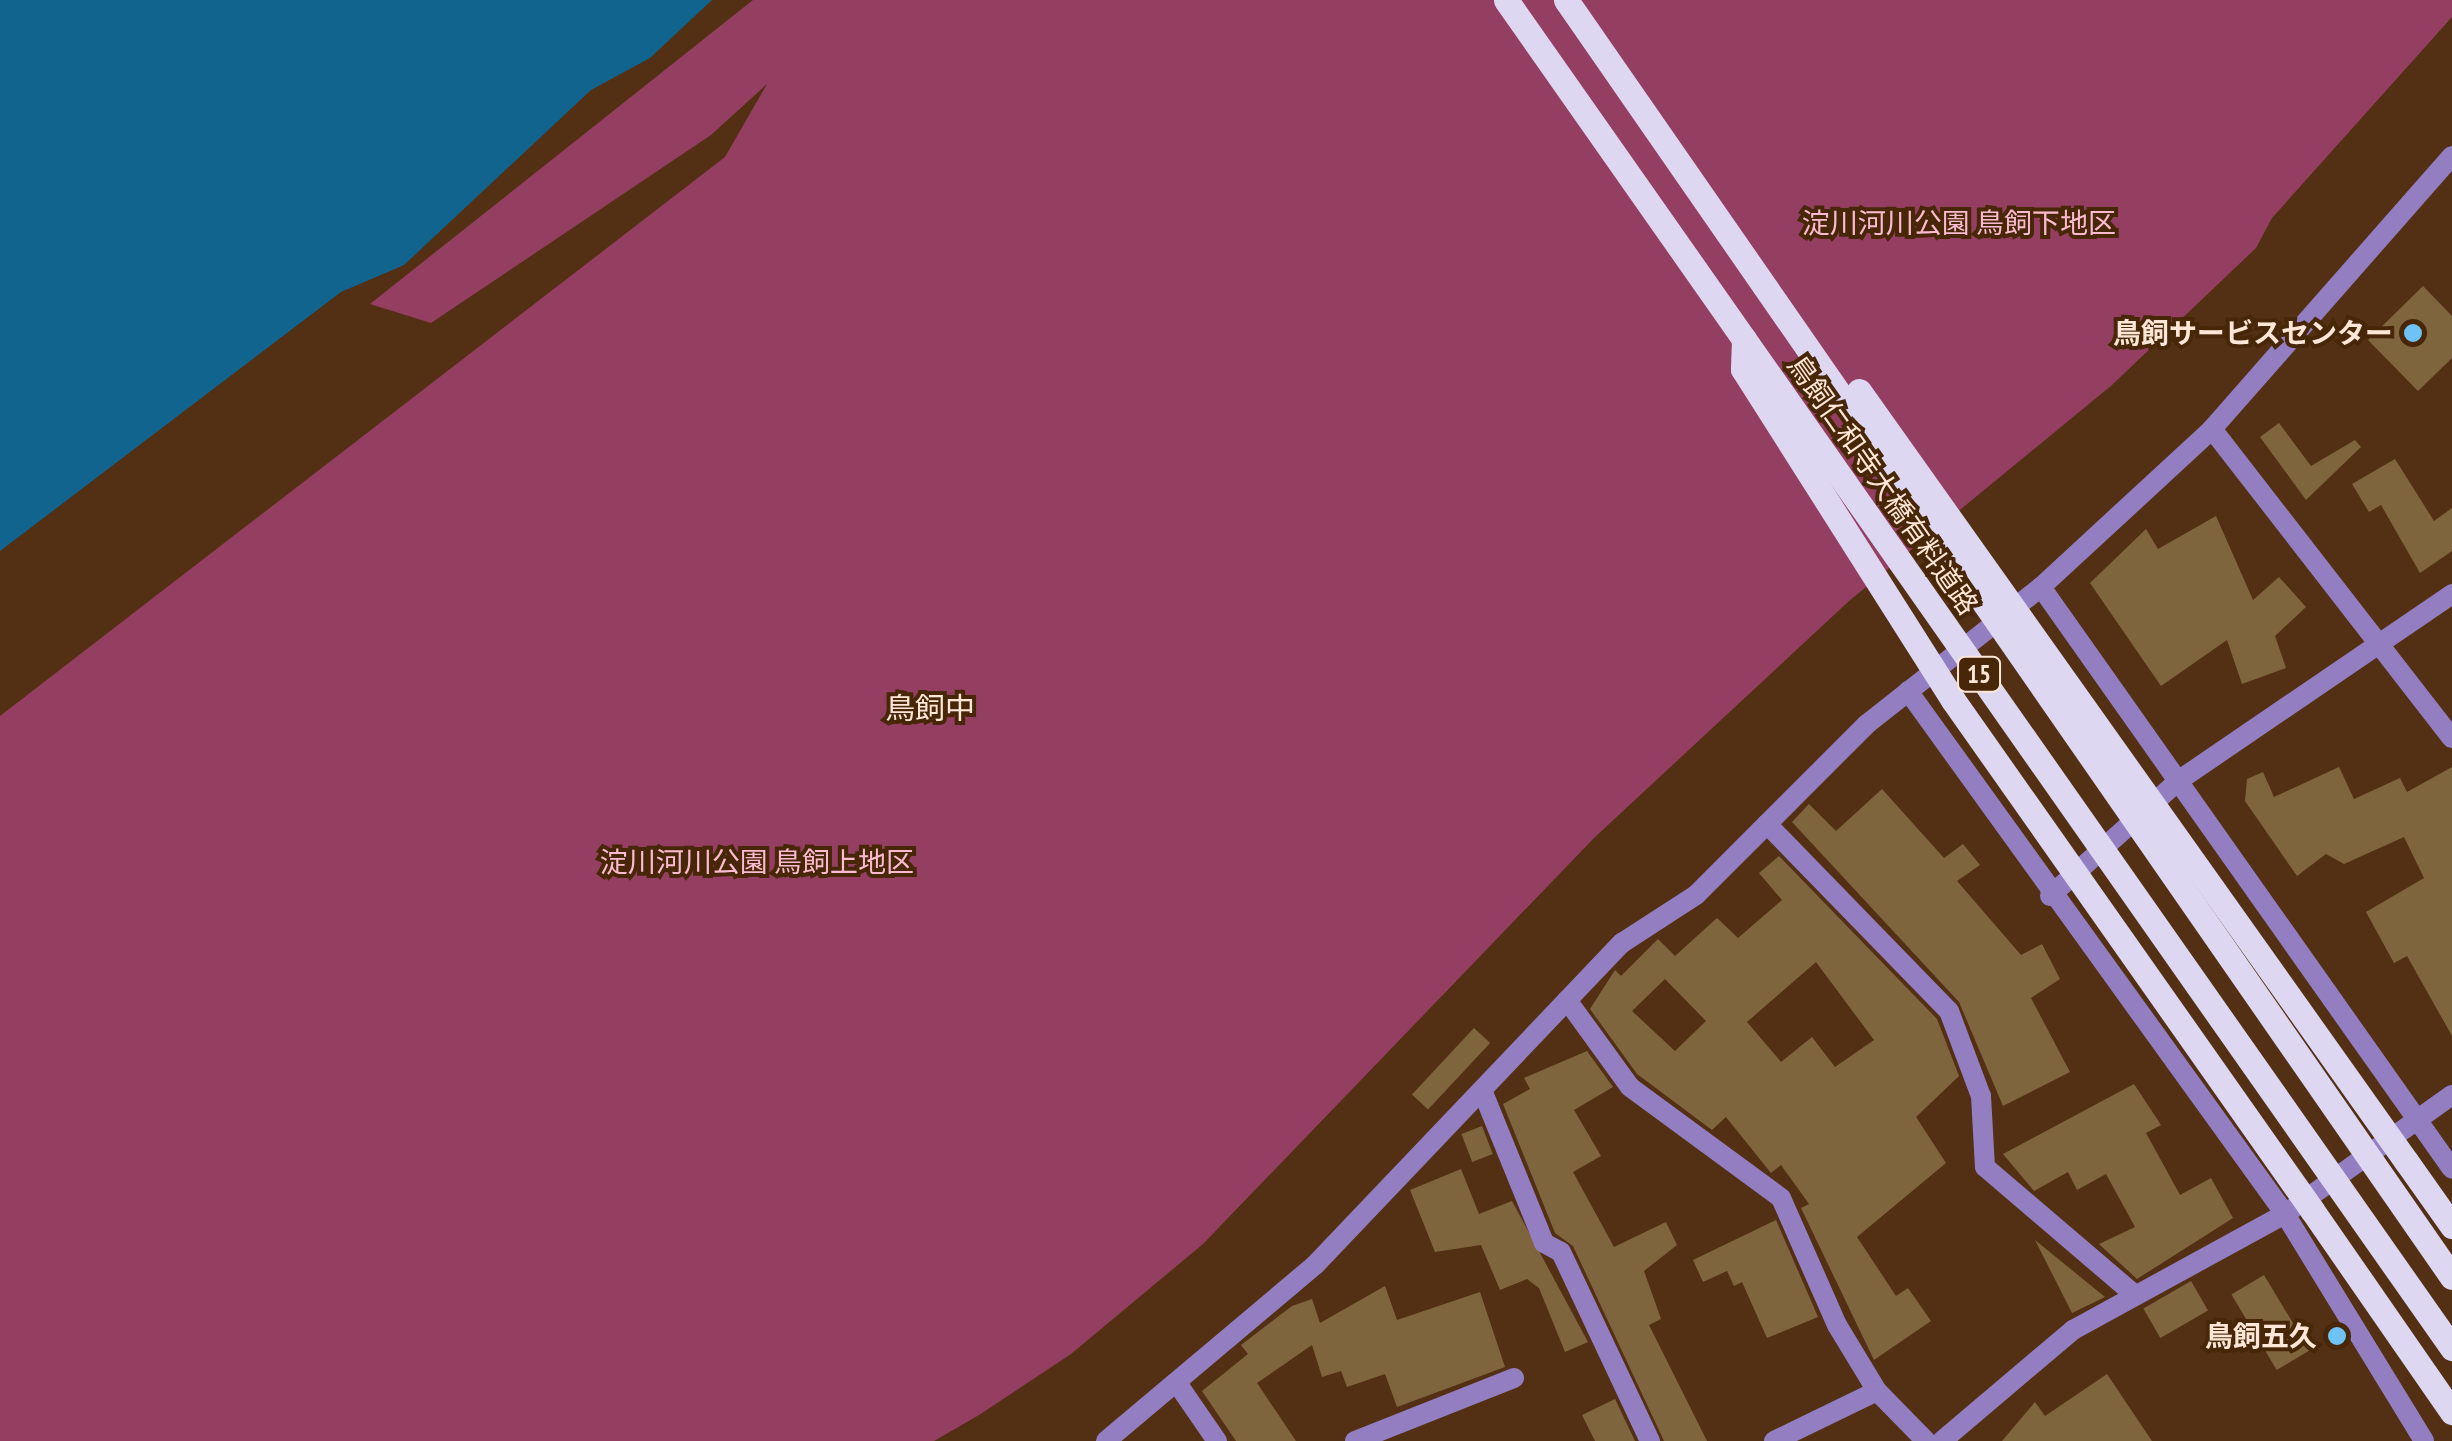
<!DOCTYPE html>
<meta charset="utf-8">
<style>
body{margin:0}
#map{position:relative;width:2452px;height:1441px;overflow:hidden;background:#533014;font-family:"PT Sans Narrow","Noto Sans JP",sans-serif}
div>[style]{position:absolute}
.green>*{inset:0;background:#943f61}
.water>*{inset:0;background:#11648d}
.building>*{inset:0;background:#7f653d;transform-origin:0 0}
.minor>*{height:20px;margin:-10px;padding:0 10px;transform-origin:10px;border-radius:10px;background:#927ec1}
.tertiary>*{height:20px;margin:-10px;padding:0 10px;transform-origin:10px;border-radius:10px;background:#927ec1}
.primary>*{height:25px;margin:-12.5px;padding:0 12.5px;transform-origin:12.5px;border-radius:12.5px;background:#ded7f2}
.primary-bridge>*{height:25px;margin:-12.5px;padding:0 12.5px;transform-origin:12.5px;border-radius:12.5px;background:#ded7f2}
.dots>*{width:28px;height:28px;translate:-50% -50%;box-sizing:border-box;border:5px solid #482608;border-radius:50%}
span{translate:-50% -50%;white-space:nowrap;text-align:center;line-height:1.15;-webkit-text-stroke:8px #482608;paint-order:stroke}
.shield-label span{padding:2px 8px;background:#482608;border:2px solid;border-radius:8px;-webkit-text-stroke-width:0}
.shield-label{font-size:25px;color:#fee7d7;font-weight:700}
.park-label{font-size:28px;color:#fabbd0}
.poi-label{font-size:28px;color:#fee7d7;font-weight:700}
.right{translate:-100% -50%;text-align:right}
.street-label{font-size:28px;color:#fee7d7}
.neighbourhood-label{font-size:30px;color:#fee7d7}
</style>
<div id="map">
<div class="green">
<div style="clip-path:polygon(753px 0,2452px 0,2452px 17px,2272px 218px,2256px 248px,2112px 385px,1849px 601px,1594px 838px,1203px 1244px,1071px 1354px,979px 1415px,934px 1441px,0 1441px,0 716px,725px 157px,767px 84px,711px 135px,431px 323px,370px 304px)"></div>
</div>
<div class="water">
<div style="clip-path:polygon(0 0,712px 0,650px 58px,591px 90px,404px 265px,341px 292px,0 551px)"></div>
</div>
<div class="building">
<div style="clip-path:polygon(2423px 286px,2452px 316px,2452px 358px,2418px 391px,2368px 340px)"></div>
<div style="clip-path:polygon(2279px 423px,2311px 466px,2355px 440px,2361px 447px,2306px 500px,2260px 437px)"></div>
<div style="clip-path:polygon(2395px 459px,2434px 521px,2452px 508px,2452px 551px,2420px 573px,2381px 505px,2369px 512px,2352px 484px)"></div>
<div style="clip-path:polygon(2216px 516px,2253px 600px,2279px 577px,2306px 607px,2275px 636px,2286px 668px,2242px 684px,2227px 640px,2161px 686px,2090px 583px,2146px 529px,2158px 549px)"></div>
<div style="clip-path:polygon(2339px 767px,2354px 799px,2400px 778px,2407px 792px,2452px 767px,2452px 1036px,2407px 956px,2394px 963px,2366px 912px,2424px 878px,2404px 837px,2344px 864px,2326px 854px,2297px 876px,2245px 801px,2247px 779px,2263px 772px,2274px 797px)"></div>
<div style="clip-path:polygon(1882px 789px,1944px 858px,1963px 844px,1980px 865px,1957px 881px,2021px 955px,2042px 944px,2060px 979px,2031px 998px,2070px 1072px,2003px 1106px,1959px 1002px,1792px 822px,1809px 804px,1836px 831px)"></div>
<div style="clip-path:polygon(evenodd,1779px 856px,1937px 1019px,1959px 1076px,1916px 1117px,1946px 1163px,1857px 1237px,1896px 1296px,1908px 1288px,1931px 1321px,1874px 1360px,1801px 1208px,1809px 1204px,1781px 1165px,1771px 1173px,1726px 1117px,1712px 1130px,1637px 1074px,1590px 1009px,1615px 970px,1621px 976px,1658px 939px,1675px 956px,1717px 918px,1738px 938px,1782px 900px,1759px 873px,1779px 856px,1816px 962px,1874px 1040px,1835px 1067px,1812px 1037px,1781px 1062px,1747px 1022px,1816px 962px,1779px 856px,1665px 979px,1706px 1021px,1675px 1051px,1632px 1011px,1665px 979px)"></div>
<div style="left:1474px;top:1028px;width:22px;height:91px;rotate:43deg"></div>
<div style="clip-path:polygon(1587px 1051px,1613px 1087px,1574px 1110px,1601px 1156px,1573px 1172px,1614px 1247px,1666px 1222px,1677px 1245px,1644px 1271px,1661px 1319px,1649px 1325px,1707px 1441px,1664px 1441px,1573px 1246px,1555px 1233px,1503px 1104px,1530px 1089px,1524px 1078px)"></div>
<div style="clip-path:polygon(2134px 1084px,2161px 1125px,2146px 1133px,2180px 1195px,2211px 1178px,2233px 1218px,2137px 1279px,2099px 1244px,2135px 1227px,2106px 1174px,2077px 1190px,2068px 1172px,2034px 1191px,2003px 1154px)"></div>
<div style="left:1482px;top:1126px;width:30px;height:22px;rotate:69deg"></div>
<div style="clip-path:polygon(1461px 1169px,1479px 1214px,1512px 1201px,1588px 1342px,1565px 1352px,1539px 1288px,1527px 1279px,1500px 1290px,1481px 1245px,1435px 1252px,1410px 1190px)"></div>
<div style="clip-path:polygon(1776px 1220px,1818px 1317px,1767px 1338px,1742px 1282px,1734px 1286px,1727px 1271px,1703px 1282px,1693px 1260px)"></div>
<div style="clip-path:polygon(2035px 1240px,2105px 1297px,2072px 1313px)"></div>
<div style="left:2264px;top:1275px;width:88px;height:38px;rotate:59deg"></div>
<div style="left:2191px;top:1281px;width:34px;height:55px;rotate:60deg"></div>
<div style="clip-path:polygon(1385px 1286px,1397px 1320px,1480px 1292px,1505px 1367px,1397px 1407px,1385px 1374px,1347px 1387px,1341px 1371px,1322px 1377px,1312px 1345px,1257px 1383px,1296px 1441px,1236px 1441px,1202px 1391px,1248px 1354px,1241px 1345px,1292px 1306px,1312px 1299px,1320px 1323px)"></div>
<div style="clip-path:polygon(2107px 1374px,2152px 1441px,2002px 1441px,2035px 1402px,2045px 1416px)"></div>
<div style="clip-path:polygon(1615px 1399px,1635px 1441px,1595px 1441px,1582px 1415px)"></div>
</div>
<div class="minor">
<div style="left:2041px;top:587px;width:712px;rotate:54.77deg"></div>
<div style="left:1908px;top:691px;width:645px;rotate:54.21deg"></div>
<div style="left:2285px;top:1214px;width:266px;rotate:58.5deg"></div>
<div style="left:1767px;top:824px;width:261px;rotate:45.8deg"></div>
<div style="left:1949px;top:1011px;width:91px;rotate:69.4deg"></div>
<div style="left:1981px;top:1096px;width:71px;rotate:86.8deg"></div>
<div style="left:1985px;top:1167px;width:197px;rotate:40.5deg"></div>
<div style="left:2050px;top:896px;width:172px;rotate:-41.9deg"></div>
<div style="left:1567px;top:1000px;width:107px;rotate:54.1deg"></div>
<div style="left:1630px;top:1087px;width:187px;rotate:36.3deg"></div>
<div style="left:1781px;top:1198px;width:139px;rotate:66.2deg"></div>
<div style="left:1837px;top:1325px;width:77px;rotate:58.8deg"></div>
<div style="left:1877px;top:1391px;width:70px;rotate:45.6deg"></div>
<div style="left:1482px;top:1090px;width:165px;rotate:67.9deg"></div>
<div style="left:1544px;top:1243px;width:19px;rotate:28deg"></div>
<div style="left:1561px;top:1252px;width:209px;rotate:64.8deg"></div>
<div style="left:1179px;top:1386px;width:67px;rotate:55.4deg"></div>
<div style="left:1106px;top:1441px;width:273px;rotate:-40.1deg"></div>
<div style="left:1315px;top:1265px;width:445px;rotate:-46.4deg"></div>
<div style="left:1622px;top:943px;width:88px;rotate:-33deg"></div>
<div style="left:1696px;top:895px;width:242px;rotate:-45deg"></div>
<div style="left:1867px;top:724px;width:221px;rotate:-38.2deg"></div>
<div style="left:2041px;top:587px;width:233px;rotate:-42.7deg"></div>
<div style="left:2212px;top:429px;width:363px;rotate:-48.7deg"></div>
<div style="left:1355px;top:1441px;width:171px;rotate:-21.6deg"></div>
<div style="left:1774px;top:1441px;width:114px;rotate:-25.9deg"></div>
<div style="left:1942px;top:1441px;width:172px;rotate:-40.3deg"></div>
<div style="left:2073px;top:1330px;width:242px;rotate:-28.7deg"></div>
<div style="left:2285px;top:1214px;width:205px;rotate:-35.5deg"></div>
</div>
<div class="tertiary">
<div style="left:2212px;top:429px;width:391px;rotate:52.2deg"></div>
<div style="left:2178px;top:781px;width:332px;rotate:-34.3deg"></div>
</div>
<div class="primary">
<div style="left:2406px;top:1161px;width:80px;rotate:54.7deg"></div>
<div style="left:2312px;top:1210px;width:246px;rotate:55.3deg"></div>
</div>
<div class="primary-bridge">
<div style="left:1506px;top:0;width:1647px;rotate:54.94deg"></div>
<div style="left:1566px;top:0;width:1554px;rotate:55.25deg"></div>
<div style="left:1744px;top:339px;width:30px;rotate:92deg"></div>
<div style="left:1743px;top:369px;width:392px;rotate:57.6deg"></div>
<div style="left:1953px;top:700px;width:624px;rotate:54.86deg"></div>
<div style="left:1859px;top:391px;width:945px;rotate:54.61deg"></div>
</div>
<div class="dots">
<div style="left:2413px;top:333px;background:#6fc2f4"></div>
<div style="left:2337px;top:1336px;background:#6fc2f4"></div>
</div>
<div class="shield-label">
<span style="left:1979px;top:674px">15</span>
</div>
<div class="park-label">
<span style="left:1959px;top:223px">淀川河川公園 鳥飼下地区</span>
<span style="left:757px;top:862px">淀川河川公園 鳥飼上地区</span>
</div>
<div class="poi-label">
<span class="right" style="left:2393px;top:333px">鳥飼サービスセンター</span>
<span class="right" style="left:2317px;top:1336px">鳥飼五久</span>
</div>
<div class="street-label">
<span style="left:1883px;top:485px;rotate:55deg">鳥飼仁和寺大橋有料道路</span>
</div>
<div class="neighbourhood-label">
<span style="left:930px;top:708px">鳥飼中</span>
</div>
</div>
